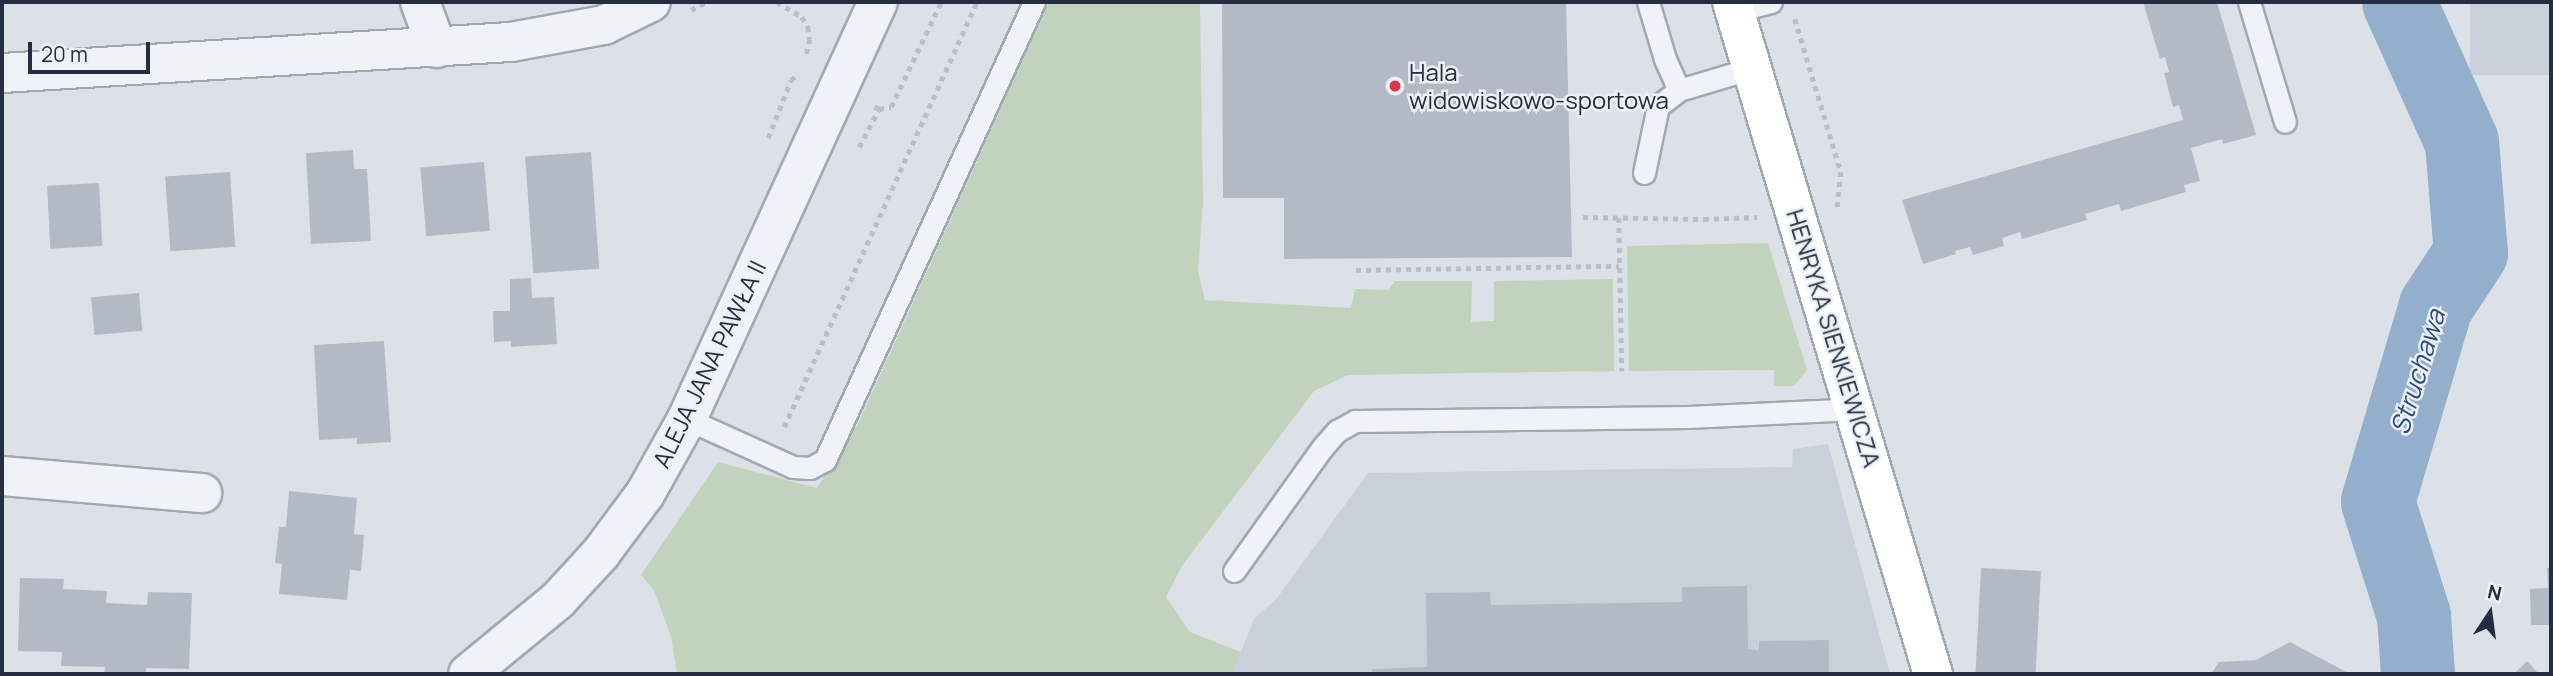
<!DOCTYPE html>
<meta charset="utf-8">
<style>
body{margin:0}
#map{position:relative;width:2553px;height:676px;overflow:hidden;background:#dce1e8;font-family:Manrope,sans-serif}
div>[style]{position:absolute}
.built>*{inset:0;background:#cad0da;transform-origin:0 0}
.green>*{inset:0;background:#c2d3bd}
.river>*{height:74px;margin:-37px;padding:0 37px;transform-origin:37px;border-radius:37px;background:#93afcc}
.building>*{inset:0;background:#b3bac5;transform-origin:0 0}
.path>*{height:4.5px;margin-top:-2.25px;transform-origin:0;background:repeating-linear-gradient(90deg,#babfc7 0 5px,transparent 0 10px)}
.roads{filter:drop-shadow(2px 0 #a1a8b2) drop-shadow(-2px 0 #a1a8b2) drop-shadow(0 2px #a1a8b2) drop-shadow(0 -2px #a1a8b2)}
.lane>*{height:21px;margin:-10.5px;padding:0 10.5px;transform-origin:10.5px;border-radius:10.5px;background:#eff2f6}
.street>*{height:38px;margin:-19px;padding:0 19px;transform-origin:19px;border-radius:19px;background:#eff2f6}
.secondary>*{height:38px;margin:-19px;padding:0 19px;transform-origin:19px;border-radius:19px;background:#fff}
.dots>*{width:19px;height:19px;translate:-50% -50%;box-sizing:border-box;border:4px solid #ecf0f6;border-radius:50%}
span{translate:-50% -50%;white-space:nowrap;text-align:center;line-height:1.15;-webkit-text-stroke:5px #ecf0f6;paint-order:stroke}
.poi-label{font-size:24px;color:#252e40}
.left{translate:0 -50%;text-align:left}
.street-label{font-size:24px;color:#252e40}
.water-label{font-size:26px;color:#2b4d77;font-style:italic}
.frame{position:absolute;inset:0;border:4px solid #252e40;pointer-events:none}
.north{position:absolute;left:2455px;top:578px;width:70px;height:70px;-webkit-text-stroke:5px #ecf0f6;paint-order:stroke;rotate:13deg;font-size:19px;font-weight:700;line-height:28px;text-align:center;color:#252e40}
.north::after{content:'';display:block;margin:auto;width:24px;height:32px;background:#252e40;clip-path:polygon(50% 0,100% 100%,50% 72%,0 100%)}
.scale{position:absolute;left:28px;top:42px;width:122px;height:32px;box-sizing:border-box;border:4px solid #252e40;border-top:0;padding-left:9px;font-size:21px;line-height:24px;white-space:nowrap;color:#252e40;-webkit-text-stroke:5px #ecf0f6;paint-order:stroke}
</style>
<div id="map">
<div class="built">
<div style="left:2470px;top:2px;width:81px;height:73px"></div>
<div style="clip-path:polygon(1828px 444px,1890px 674px,1232px 674px,1254px 619px,1277px 598px,1368px 473px,1792px 467px,1793px 449px)"></div>
</div>
<div class="green">
<div style="clip-path:polygon(1049px 2px,1200px 2px,1203px 203px,1198px 271px,1205px 300px,1351px 308px,1355px 289px,1388px 290px,1395px 281px,1472px 281px,1471px 322px,1494px 321px,1494px 281px,1613px 279px,1614px 371px,1348px 375px,1314px 391px,1182px 566px,1166px 597px,1190px 632px,1241px 652px,1232px 674px,677px 674px,671px 637px,654px 590px,641px 575px,718px 462px,817px 488px,858px 424px)"></div>
<div style="clip-path:polygon(1768px 243px,1807px 370px,1794px 386px,1774px 386px,1774px 370px,1629px 371px,1627px 246px)"></div>
</div>
<div class="river">
<div style="left:2399px;top:2px;width:154px;rotate:65.8deg"></div>
<div style="left:2462px;top:142px;width:111px;rotate:85.4deg"></div>
<div style="left:2471px;top:253px;width:64px;rotate:123.4deg"></div>
<div style="left:2436px;top:306px;width:204px;rotate:106.5deg"></div>
<div style="left:2378px;top:502px;width:120px;rotate:72.5deg"></div>
<div style="left:2414px;top:616px;width:58px;rotate:86.1deg"></div>
</div>
<div class="building">
<div style="clip-path:polygon(1222px 2px,1566px 2px,1572px 257px,1284px 259px,1284px 198px,1223px 198px)"></div>
<div style="clip-path:polygon(2143px 2px,2217px 2px,2256px 135px,2223px 144px,2222px 139px,2191px 148px,2200px 181px,2184px 185px,2186px 192px,2121px 211px,2119px 204px,2085px 214px,2087px 220px,2022px 239px,2020px 232px,2002px 238px,2004px 246px,1973px 255px,1970px 247px,1955px 251px,1956px 254px,1923px 264px,1902px 200px,2183px 120px,2179px 105px,2173px 107px,2164px 73px,2169px 72px,2165px 57px,2160px 59px)"></div>
<div style="clip-path:polygon(353px 150px,354px 169px,367px 169px,371px 241px,311px 244px,306px 153px)"></div>
<div style="left:591px;top:152px;width:117px;height:66px;rotate:86deg"></div>
<div style="left:484px;top:162px;width:69px;height:64px;rotate:85deg"></div>
<div style="left:230px;top:172px;width:75px;height:65px;rotate:86deg"></div>
<div style="left:99px;top:183px;width:63px;height:52px;rotate:87deg"></div>
<div style="clip-path:polygon(531px 278px,532px 298px,554px 297px,557px 344px,511px 347px,511px 341px,494px 342px,493px 311px,510px 311px,510px 279px)"></div>
<div style="left:139px;top:293px;width:38px;height:48px;rotate:85deg"></div>
<div style="clip-path:polygon(384px 341px,391px 442px,357px 444px,357px 438px,319px 440px,314px 345px)"></div>
<div style="clip-path:polygon(289px 491px,357px 498px,354px 534px,364px 535px,361px 571px,350px 570px,347px 600px,279px 594px,282px 564px,275px 563px,279px 527px,286px 527px)"></div>
<div style="left:1981px;top:568px;width:60px;height:106px;rotate:3deg"></div>
<div style="clip-path:polygon(2547px 568px,2551px 568px,2551px 625px,2531px 625px,2530px 589px,2548px 588px)"></div>
<div style="clip-path:polygon(20px 578px,64px 579px,63px 589px,107px 591px,106px 603px,147px 605px,148px 592px,192px 593px,189px 669px,146px 668px,146px 674px,104px 674px,105px 667px,61px 666px,62px 652px,18px 651px)"></div>
<div style="clip-path:polygon(1747px 586px,1748px 649px,1759px 650px,1759px 641px,1829px 640px,1829px 674px,1372px 674px,1372px 669px,1427px 667px,1426px 593px,1490px 592px,1491px 605px,1682px 602px,1682px 587px)"></div>
<div style="clip-path:polygon(2290px 642px,2350px 674px,2211px 674px,2219px 662px,2256px 660px)"></div>
<div style="clip-path:polygon(2527px 661px,2539px 674px,2514px 674px)"></div>
</div>
<div class="path">
<div style="left:777px;top:2px;width:29px;rotate:31deg"></div>
<div style="left:802px;top:17px;width:12px;rotate:59deg"></div>
<div style="left:808px;top:27px;width:12px;rotate:81deg"></div>
<div style="left:810px;top:39px;width:18px;rotate:103deg"></div>
<div style="left:691px;top:10px;width:17px;rotate:-28deg"></div>
<div style="left:1795px;top:19px;width:160px;rotate:73.3deg"></div>
<div style="left:1841px;top:172px;width:37px;rotate:96deg"></div>
<div style="left:879px;top:109px;width:12px;rotate:-9deg"></div>
<div style="left:891px;top:107px;width:116px;rotate:-64.5deg"></div>
<div style="left:768px;top:138px;width:62px;rotate:-68.4deg"></div>
<div style="left:791px;top:80px;width:9px;rotate:-41deg"></div>
<div style="left:859px;top:147px;width:43px;rotate:-62.2deg"></div>
<div style="left:879px;top:109px;width:5px;rotate:-158deg"></div>
<div style="left:1583px;top:217px;width:121px;rotate:0.9deg"></div>
<div style="left:1704px;top:219px;width:53px;rotate:-2.2deg"></div>
<div style="left:1619px;top:218px;width:153px;rotate:88.9deg"></div>
<div style="left:1356px;top:270px;width:263px;rotate:-0.9deg"></div>
<div style="left:784px;top:427px;width:467px;rotate:-65.6deg"></div>
</div>
<div class="roads">
<div class="lane">
<div style="left:1648px;top:2px;width:59px;rotate:73.4deg"></div>
<div style="left:1665px;top:59px;width:34px;rotate:66deg"></div>
<div style="left:2249px;top:2px;width:125px;rotate:73.3deg"></div>
<div style="left:1735px;top:11px;width:37px;rotate:-14deg"></div>
<div style="left:1644px;top:173px;width:68px;rotate:-78.2deg"></div>
<div style="left:1658px;top:106px;width:26px;rotate:-37deg"></div>
<div style="left:1679px;top:90px;width:77px;rotate:-16.6deg"></div>
<div style="left:687px;top:419px;width:116px;rotate:24.4deg"></div>
<div style="left:793px;top:467px;width:17px;rotate:3deg"></div>
<div style="left:810px;top:468px;width:17px;rotate:-28deg"></div>
<div style="left:825px;top:460px;width:503px;rotate:-65.47deg"></div>
<div style="left:1234px;top:571px;width:151px;rotate:-54.4deg"></div>
<div style="left:1322px;top:448px;width:23px;rotate:-49deg"></div>
<div style="left:1337px;top:431px;width:21px;rotate:-29deg"></div>
<div style="left:1355px;top:421px;width:333px;rotate:-0.7deg"></div>
<div style="left:1688px;top:417px;width:167px;rotate:-2.7deg"></div>
</div>
<div class="street">
<div style="left:420px;top:2px;width:49px;rotate:69.7deg"></div>
<div style="left:2px;top:73px;width:510px;rotate:-3.49deg"></div>
<div style="left:511px;top:42px;width:95px;rotate:-10.4deg"></div>
<div style="left:604px;top:25px;width:52px;rotate:-26.1deg"></div>
<div style="left:2px;top:476px;width:201px;rotate:4.9deg"></div>
<div style="left:468px;top:674px;width:117px;rotate:-39.4deg"></div>
<div style="left:558px;top:600px;width:64px;rotate:-47.5deg"></div>
<div style="left:601px;top:553px;width:74px;rotate:-53.3deg"></div>
<div style="left:645px;top:494px;width:86px;rotate:-60.8deg"></div>
<div style="left:687px;top:419px;width:459px;rotate:-65.4deg"></div>
</div>
<div class="secondary">
<div style="left:1732px;top:2px;width:701px;rotate:73.35deg"></div>
</div>
</div>
<div class="dots">
<div style="left:1395px;top:86px;background:#db344d"></div>
</div>
<div class="poi-label">
<span class="left" style="left:1409px;top:86px">Hala<br>widowiskowo-sportowa</span>
</div>
<div class="street-label">
<span style="left:1834px;top:338px;rotate:73deg">HENRYKA SIENKIEWICZA</span>
<span style="left:709px;top:364px;rotate:-64deg">ALEJA JANA PAWŁA II</span>
</div>
<div class="water-label">
<span style="left:2418px;top:372px;rotate:-73deg">Struchawa</span>
</div>
<div class="frame"></div>
<div class="north">N</div>
<div class="scale">20 m</div>
</div>
